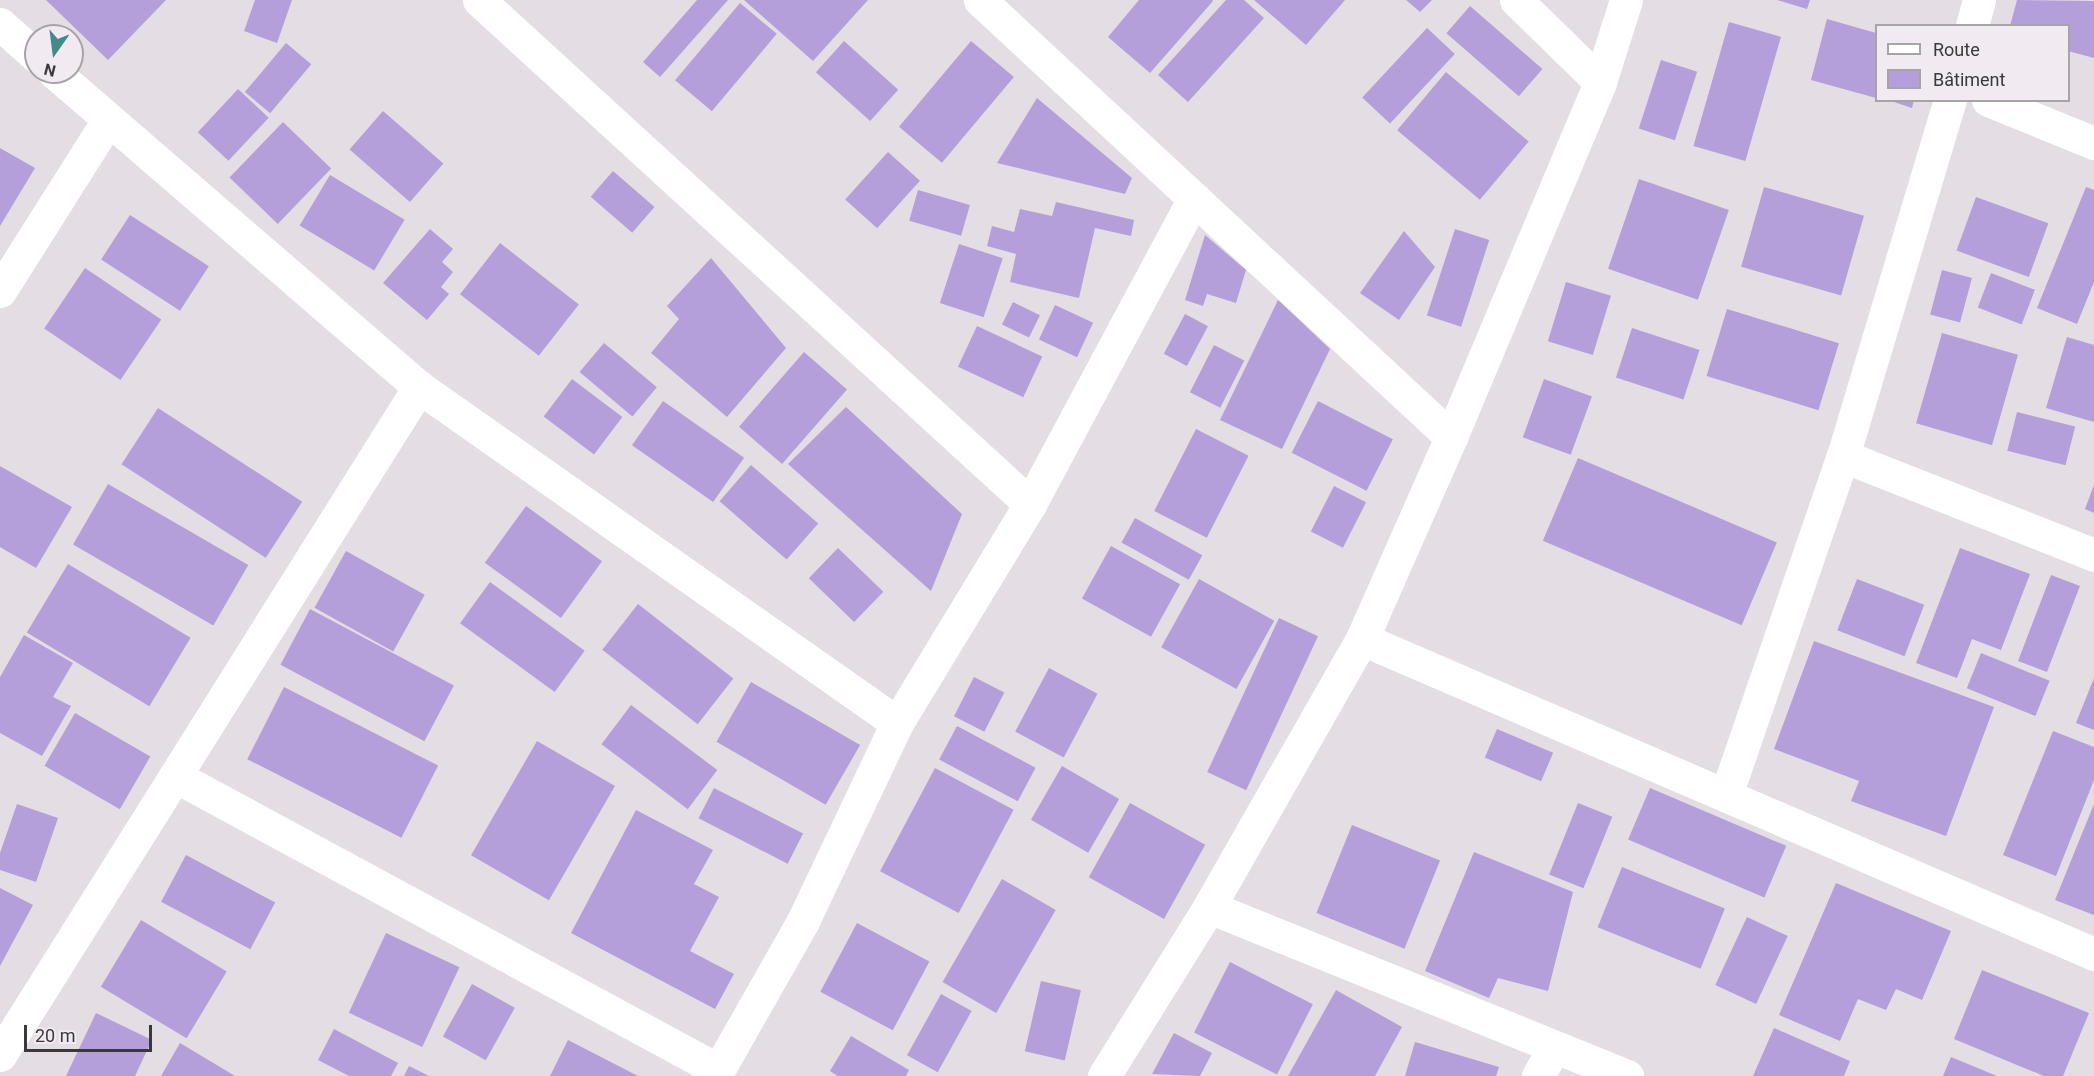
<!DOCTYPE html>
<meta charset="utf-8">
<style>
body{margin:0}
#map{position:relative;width:2094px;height:1076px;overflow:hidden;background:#e4dde3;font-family:Roboto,sans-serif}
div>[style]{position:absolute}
.building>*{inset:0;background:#b49fda;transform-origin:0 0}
.minor>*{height:33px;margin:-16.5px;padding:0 16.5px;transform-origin:16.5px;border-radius:16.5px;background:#fff}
span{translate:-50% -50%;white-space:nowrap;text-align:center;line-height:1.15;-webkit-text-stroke:5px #f1eaf1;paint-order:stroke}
.legend{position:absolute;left:1875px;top:24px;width:195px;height:78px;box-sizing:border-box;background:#f1eaf1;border:2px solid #a8a3a8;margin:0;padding:8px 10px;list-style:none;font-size:18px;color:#3b383b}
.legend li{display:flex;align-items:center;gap:12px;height:30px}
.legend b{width:30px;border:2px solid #a8a3a8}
.north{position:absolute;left:24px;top:24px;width:60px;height:60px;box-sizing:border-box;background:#f1eaf1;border:2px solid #a8a3a8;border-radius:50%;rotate:194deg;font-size:16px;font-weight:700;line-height:24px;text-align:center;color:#3b383b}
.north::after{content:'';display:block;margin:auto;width:21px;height:27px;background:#428a8c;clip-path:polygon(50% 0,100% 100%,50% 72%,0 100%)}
.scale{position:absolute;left:24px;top:1025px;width:128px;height:27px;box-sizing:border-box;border:3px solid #3b383b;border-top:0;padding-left:8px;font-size:18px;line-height:21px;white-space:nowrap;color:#3b383b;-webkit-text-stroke:4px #f1eaf1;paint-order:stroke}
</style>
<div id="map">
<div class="building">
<div style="clip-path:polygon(46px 0,166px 0,108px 60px)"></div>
<div style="clip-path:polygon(255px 0,292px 0,277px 43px,244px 31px)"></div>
<div style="clip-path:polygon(697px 0,728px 0,660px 77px,643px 62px)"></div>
<div style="clip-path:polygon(744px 0,868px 0,813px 61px)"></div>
<div style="clip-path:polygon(1139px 0,1212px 0,1213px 1px,1150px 73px,1108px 37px)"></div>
<div style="clip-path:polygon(1226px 0,1244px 0,1264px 18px,1188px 102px,1158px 75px)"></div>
<div style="clip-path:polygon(1254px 0,1345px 0,1306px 45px)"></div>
<div style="clip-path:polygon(1406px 0,1432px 0,1420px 12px)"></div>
<div style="clip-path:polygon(1777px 0,1810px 0,1807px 9px)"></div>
<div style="clip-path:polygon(2017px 0,2094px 1px,2094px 58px,2068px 51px,2068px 26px,2010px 26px)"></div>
<div style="left:740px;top:3px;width:48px;height:101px;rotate:40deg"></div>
<div style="left:1470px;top:6px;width:96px;height:36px;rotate:41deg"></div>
<div style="clip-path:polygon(1827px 19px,1876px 33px,1876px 98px,1811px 80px)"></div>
<div style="left:1729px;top:22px;width:54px;height:129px;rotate:16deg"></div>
<div style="left:1427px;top:28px;width:38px;height:95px;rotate:43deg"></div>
<div style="left:844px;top:41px;width:73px;height:42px;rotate:42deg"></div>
<div style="left:971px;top:41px;width:56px;height:112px;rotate:40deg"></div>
<div style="left:286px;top:43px;width:33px;height:64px;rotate:40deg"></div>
<div style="left:1661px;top:60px;width:38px;height:72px;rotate:18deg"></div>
<div style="left:1446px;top:72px;width:108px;height:76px;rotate:40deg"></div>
<div style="left:238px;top:89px;width:42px;height:59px;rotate:43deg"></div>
<div style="clip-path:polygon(1037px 98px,1132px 178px,1125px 194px,997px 163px)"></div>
<div style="clip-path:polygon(1888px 100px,1914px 100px,1912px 108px)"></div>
<div style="left:383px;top:111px;width:80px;height:51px;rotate:41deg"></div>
<div style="left:283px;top:122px;width:67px;height:77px;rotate:44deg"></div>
<div style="clip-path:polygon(0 148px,35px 168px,0 226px)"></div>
<div style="left:888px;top:152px;width:43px;height:64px;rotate:42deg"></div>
<div style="left:613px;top:171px;width:55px;height:34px;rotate:41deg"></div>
<div style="left:330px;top:175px;width:87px;height:59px;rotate:31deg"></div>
<div style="left:1639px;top:179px;width:95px;height:95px;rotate:19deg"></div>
<div style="left:1764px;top:187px;width:104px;height:83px;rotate:16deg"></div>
<div style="clip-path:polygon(2086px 187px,2094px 190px,2094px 282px,2077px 324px,2037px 308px)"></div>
<div style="left:918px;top:190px;width:54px;height:32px;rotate:16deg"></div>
<div style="left:1976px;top:197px;width:77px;height:57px;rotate:20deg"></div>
<div style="clip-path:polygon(1056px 202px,1134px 220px,1131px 236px,1095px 228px,1079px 298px,1010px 282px,1016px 254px,987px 246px,992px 226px,1014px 232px,1020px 209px,1052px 216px)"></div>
<div style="left:130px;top:215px;width:94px;height:53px;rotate:33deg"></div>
<div style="clip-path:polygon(430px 229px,453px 249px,442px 262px,453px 272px,441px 287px,449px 294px,427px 320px,383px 283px)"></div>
<div style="left:1455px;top:229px;width:36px;height:91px;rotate:18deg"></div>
<div style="clip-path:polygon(1404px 231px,1435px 267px,1399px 320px,1360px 293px)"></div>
<div style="clip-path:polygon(1205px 235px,1246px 270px,1236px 303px,1207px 294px,1203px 306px,1185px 300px)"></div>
<div style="left:500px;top:243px;width:100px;height:65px;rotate:38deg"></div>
<div style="left:959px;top:244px;width:46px;height:62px;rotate:18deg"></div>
<div style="clip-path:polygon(711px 258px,786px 348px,727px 417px,651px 353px,679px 319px,667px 306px)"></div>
<div style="left:85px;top:268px;width:92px;height:73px;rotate:34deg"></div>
<div style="left:1942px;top:270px;width:31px;height:46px;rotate:15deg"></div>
<div style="left:1991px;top:273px;width:47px;height:37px;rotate:21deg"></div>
<div style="left:1566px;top:282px;width:47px;height:62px;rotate:17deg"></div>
<div style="clip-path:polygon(1278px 300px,1330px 349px,1282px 449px,1220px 420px)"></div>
<div style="left:1013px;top:302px;width:30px;height:25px;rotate:26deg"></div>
<div style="left:1055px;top:305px;width:42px;height:38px;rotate:25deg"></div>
<div style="left:1727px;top:309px;width:117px;height:70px;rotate:17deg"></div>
<div style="left:1185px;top:314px;width:26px;height:45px;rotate:28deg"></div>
<div style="left:977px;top:326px;width:72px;height:45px;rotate:25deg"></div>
<div style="left:1632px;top:328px;width:71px;height:52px;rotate:18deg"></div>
<div style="left:1942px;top:333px;width:79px;height:94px;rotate:16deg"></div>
<div style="clip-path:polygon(2067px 337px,2094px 345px,2094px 422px,2046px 408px)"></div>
<div style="left:604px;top:343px;width:69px;height:38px;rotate:40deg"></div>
<div style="left:1214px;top:345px;width:34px;height:53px;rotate:27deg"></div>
<div style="left:804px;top:352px;width:57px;height:99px;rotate:41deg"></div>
<div style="left:572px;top:379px;width:63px;height:47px;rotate:37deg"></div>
<div style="left:1544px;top:379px;width:51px;height:62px;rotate:20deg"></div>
<div style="left:663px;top:401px;width:99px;height:54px;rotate:35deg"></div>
<div style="left:1318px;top:401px;width:84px;height:58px;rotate:27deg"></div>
<div style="clip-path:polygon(846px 407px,962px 514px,931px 591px,788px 464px)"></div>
<div style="left:158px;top:408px;width:172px;height:67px;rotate:33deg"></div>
<div style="left:2017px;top:412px;width:60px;height:40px;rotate:14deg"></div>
<div style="left:1196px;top:429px;width:59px;height:92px;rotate:27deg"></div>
<div style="left:1578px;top:458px;width:216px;height:90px;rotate:23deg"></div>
<div style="left:751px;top:465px;width:89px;height:48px;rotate:41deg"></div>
<div style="clip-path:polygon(0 466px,72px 507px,36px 568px,0 547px)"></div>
<div style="left:108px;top:484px;width:162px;height:70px;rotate:30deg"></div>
<div style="clip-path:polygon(2094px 485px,2094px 513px,2085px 509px)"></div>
<div style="left:1334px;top:486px;width:36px;height:51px;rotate:27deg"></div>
<div style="left:526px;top:506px;width:94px;height:70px;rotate:36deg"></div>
<div style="left:1135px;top:518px;width:77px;height:28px;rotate:29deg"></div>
<div style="left:1111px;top:546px;width:79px;height:60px;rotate:29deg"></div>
<div style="left:838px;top:548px;width:63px;height:42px;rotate:44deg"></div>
<div style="clip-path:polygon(1960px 548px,2030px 574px,2001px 650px,1972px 639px,1957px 678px,1916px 663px)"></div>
<div style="left:346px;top:551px;width:90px;height:65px;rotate:29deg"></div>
<div style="left:68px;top:564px;width:143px;height:80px;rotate:31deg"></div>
<div style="left:2051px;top:575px;width:31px;height:92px;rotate:21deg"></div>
<div style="left:1199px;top:579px;width:86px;height:78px;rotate:29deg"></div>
<div style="left:1857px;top:579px;width:72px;height:55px;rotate:21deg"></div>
<div style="left:490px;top:582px;width:117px;height:51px;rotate:36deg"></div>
<div style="left:638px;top:604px;width:121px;height:58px;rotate:38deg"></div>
<div style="left:310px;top:609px;width:163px;height:63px;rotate:28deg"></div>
<div style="left:1279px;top:618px;width:43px;height:170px;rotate:25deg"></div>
<div style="clip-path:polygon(24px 635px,73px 663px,53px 697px,71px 706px,42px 756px,0 733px,0 677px)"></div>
<div style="clip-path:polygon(1814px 641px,1994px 707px,1946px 836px,1851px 801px,1859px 781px,1774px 749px)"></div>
<div style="left:1981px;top:653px;width:74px;height:38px;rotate:22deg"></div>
<div style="left:1049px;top:668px;width:55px;height:72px;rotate:28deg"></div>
<div style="left:974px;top:677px;width:34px;height:44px;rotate:27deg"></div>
<div style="clip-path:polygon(2094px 678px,2094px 730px,2076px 723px)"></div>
<div style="left:751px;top:682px;width:126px;height:69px;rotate:30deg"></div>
<div style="left:284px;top:687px;width:173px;height:81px;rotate:27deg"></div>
<div style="left:631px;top:705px;width:108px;height:49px;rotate:37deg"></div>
<div style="left:75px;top:713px;width:87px;height:61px;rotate:30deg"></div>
<div style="left:957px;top:726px;width:89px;height:38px;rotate:28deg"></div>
<div style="left:1497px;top:729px;width:61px;height:31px;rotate:23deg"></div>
<div style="clip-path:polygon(2053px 731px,2094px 747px,2094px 780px,2056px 876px,2003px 855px)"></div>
<div style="left:537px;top:741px;width:90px;height:132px;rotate:30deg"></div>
<div style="left:1062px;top:766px;width:66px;height:62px;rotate:30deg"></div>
<div style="left:935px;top:768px;width:89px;height:117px;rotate:28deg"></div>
<div style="left:714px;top:788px;width:100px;height:34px;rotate:27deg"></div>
<div style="left:1650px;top:788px;width:148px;height:56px;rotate:23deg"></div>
<div style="left:1130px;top:803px;width:86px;height:85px;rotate:29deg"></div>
<div style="left:1578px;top:803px;width:37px;height:77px;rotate:22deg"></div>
<div style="clip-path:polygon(17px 804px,58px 818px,36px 882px,0 870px,0 853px)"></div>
<div style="clip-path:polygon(2094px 804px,2094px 915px,2055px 900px)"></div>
<div style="clip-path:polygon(636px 810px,713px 850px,694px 884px,719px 897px,690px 951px,734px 974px,715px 1009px,571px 933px)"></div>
<div style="left:1352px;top:825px;width:95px;height:95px;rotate:22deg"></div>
<div style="clip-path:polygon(1474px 852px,1573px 892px,1548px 991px,1498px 978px,1489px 998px,1425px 971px)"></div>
<div style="left:186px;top:855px;width:101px;height:53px;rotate:28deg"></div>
<div style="left:1622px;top:867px;width:111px;height:65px;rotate:22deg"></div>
<div style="left:1002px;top:879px;width:62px;height:119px;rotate:30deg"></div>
<div style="clip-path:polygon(1836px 883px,1951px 931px,1922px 1000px,1896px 989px,1886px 1010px,1858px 999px,1840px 1041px,1779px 1015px)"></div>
<div style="clip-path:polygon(0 888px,33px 905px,0 966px)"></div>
<div style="left:1747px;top:917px;width:45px;height:75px;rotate:25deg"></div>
<div style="left:141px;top:920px;width:100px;height:78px;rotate:31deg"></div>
<div style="left:857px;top:923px;width:82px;height:78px;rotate:28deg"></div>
<div style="left:386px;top:933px;width:81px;height:88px;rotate:25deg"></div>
<div style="left:1230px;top:962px;width:93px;height:79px;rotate:27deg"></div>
<div style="clip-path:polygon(1982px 970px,2089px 1013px,2063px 1076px,2044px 1076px,1954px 1039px)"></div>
<div style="left:1041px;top:981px;width:41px;height:72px;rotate:13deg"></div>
<div style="left:472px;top:984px;width:49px;height:60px;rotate:29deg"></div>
<div style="clip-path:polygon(1336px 990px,1402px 1027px,1375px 1076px,1288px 1076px)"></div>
<div style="left:941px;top:994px;width:35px;height:70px;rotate:29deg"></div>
<div style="clip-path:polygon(96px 1013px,152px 1040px,135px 1076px,66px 1076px)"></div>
<div style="clip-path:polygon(1774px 1028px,1850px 1061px,1844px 1076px,1753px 1076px)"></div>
<div style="clip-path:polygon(334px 1029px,398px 1063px,391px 1076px,349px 1076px,318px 1060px)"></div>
<div style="clip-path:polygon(1174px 1033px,1212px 1053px,1200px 1076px,1152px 1074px)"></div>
<div style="clip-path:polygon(851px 1036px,909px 1070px,906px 1076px,838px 1076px,830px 1071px)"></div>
<div style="clip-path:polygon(568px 1040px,638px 1076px,550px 1076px)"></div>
<div style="clip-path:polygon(1415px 1042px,1499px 1067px,1496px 1076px,1405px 1076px)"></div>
<div style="clip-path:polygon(180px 1043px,235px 1076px,161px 1076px)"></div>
<div style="clip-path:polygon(1951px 1057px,1997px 1076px,1943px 1076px)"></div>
<div style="clip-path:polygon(409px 1066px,429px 1076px,404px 1076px)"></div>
</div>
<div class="minor">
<div style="left:479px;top:0;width:747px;rotate:42.45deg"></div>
<div style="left:980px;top:0;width:643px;rotate:42.86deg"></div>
<div style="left:1516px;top:0;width:117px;rotate:44.3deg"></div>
<div style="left:0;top:24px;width:48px;rotate:41.6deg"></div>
<div style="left:1972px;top:26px;width:27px;rotate:-75deg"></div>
<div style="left:54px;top:72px;width:482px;rotate:40.8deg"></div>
<div style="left:419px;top:387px;width:584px;rotate:35.1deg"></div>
<div style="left:1988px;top:100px;width:114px;rotate:22.1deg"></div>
<div style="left:0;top:291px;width:202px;rotate:-57.7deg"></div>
<div style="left:1843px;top:456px;width:270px;rotate:21.5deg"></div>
<div style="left:1362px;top:639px;width:797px;rotate:23.28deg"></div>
<div style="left:175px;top:776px;width:617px;rotate:28.43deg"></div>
<div style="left:1726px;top:795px;width:359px;rotate:-71deg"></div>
<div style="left:1843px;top:456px;width:372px;rotate:-73.3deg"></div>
<div style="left:1209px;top:907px;width:451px;rotate:22deg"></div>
<div style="left:0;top:1055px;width:789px;rotate:-57.9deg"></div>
<div style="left:715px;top:1076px;width:178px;rotate:-60.4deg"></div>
<div style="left:803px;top:921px;width:219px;rotate:-64.6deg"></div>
<div style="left:897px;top:723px;width:256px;rotate:-58.7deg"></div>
<div style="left:1030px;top:504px;width:347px;rotate:-61.8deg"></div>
<div style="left:1104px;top:1076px;width:199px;rotate:-58.1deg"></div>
<div style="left:1209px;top:907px;width:309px;rotate:-60.3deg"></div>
<div style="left:1362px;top:639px;width:221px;rotate:-66.2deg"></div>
<div style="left:1451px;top:437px;width:385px;rotate:-67.2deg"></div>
<div style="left:1600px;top:82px;width:86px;rotate:-72.4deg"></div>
<div style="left:1538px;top:1076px;width:33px;rotate:-61deg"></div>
</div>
<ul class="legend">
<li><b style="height:8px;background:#fff"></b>Route</li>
<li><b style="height:16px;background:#b49fda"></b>Bâtiment</li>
</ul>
<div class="north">N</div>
<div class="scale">20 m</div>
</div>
